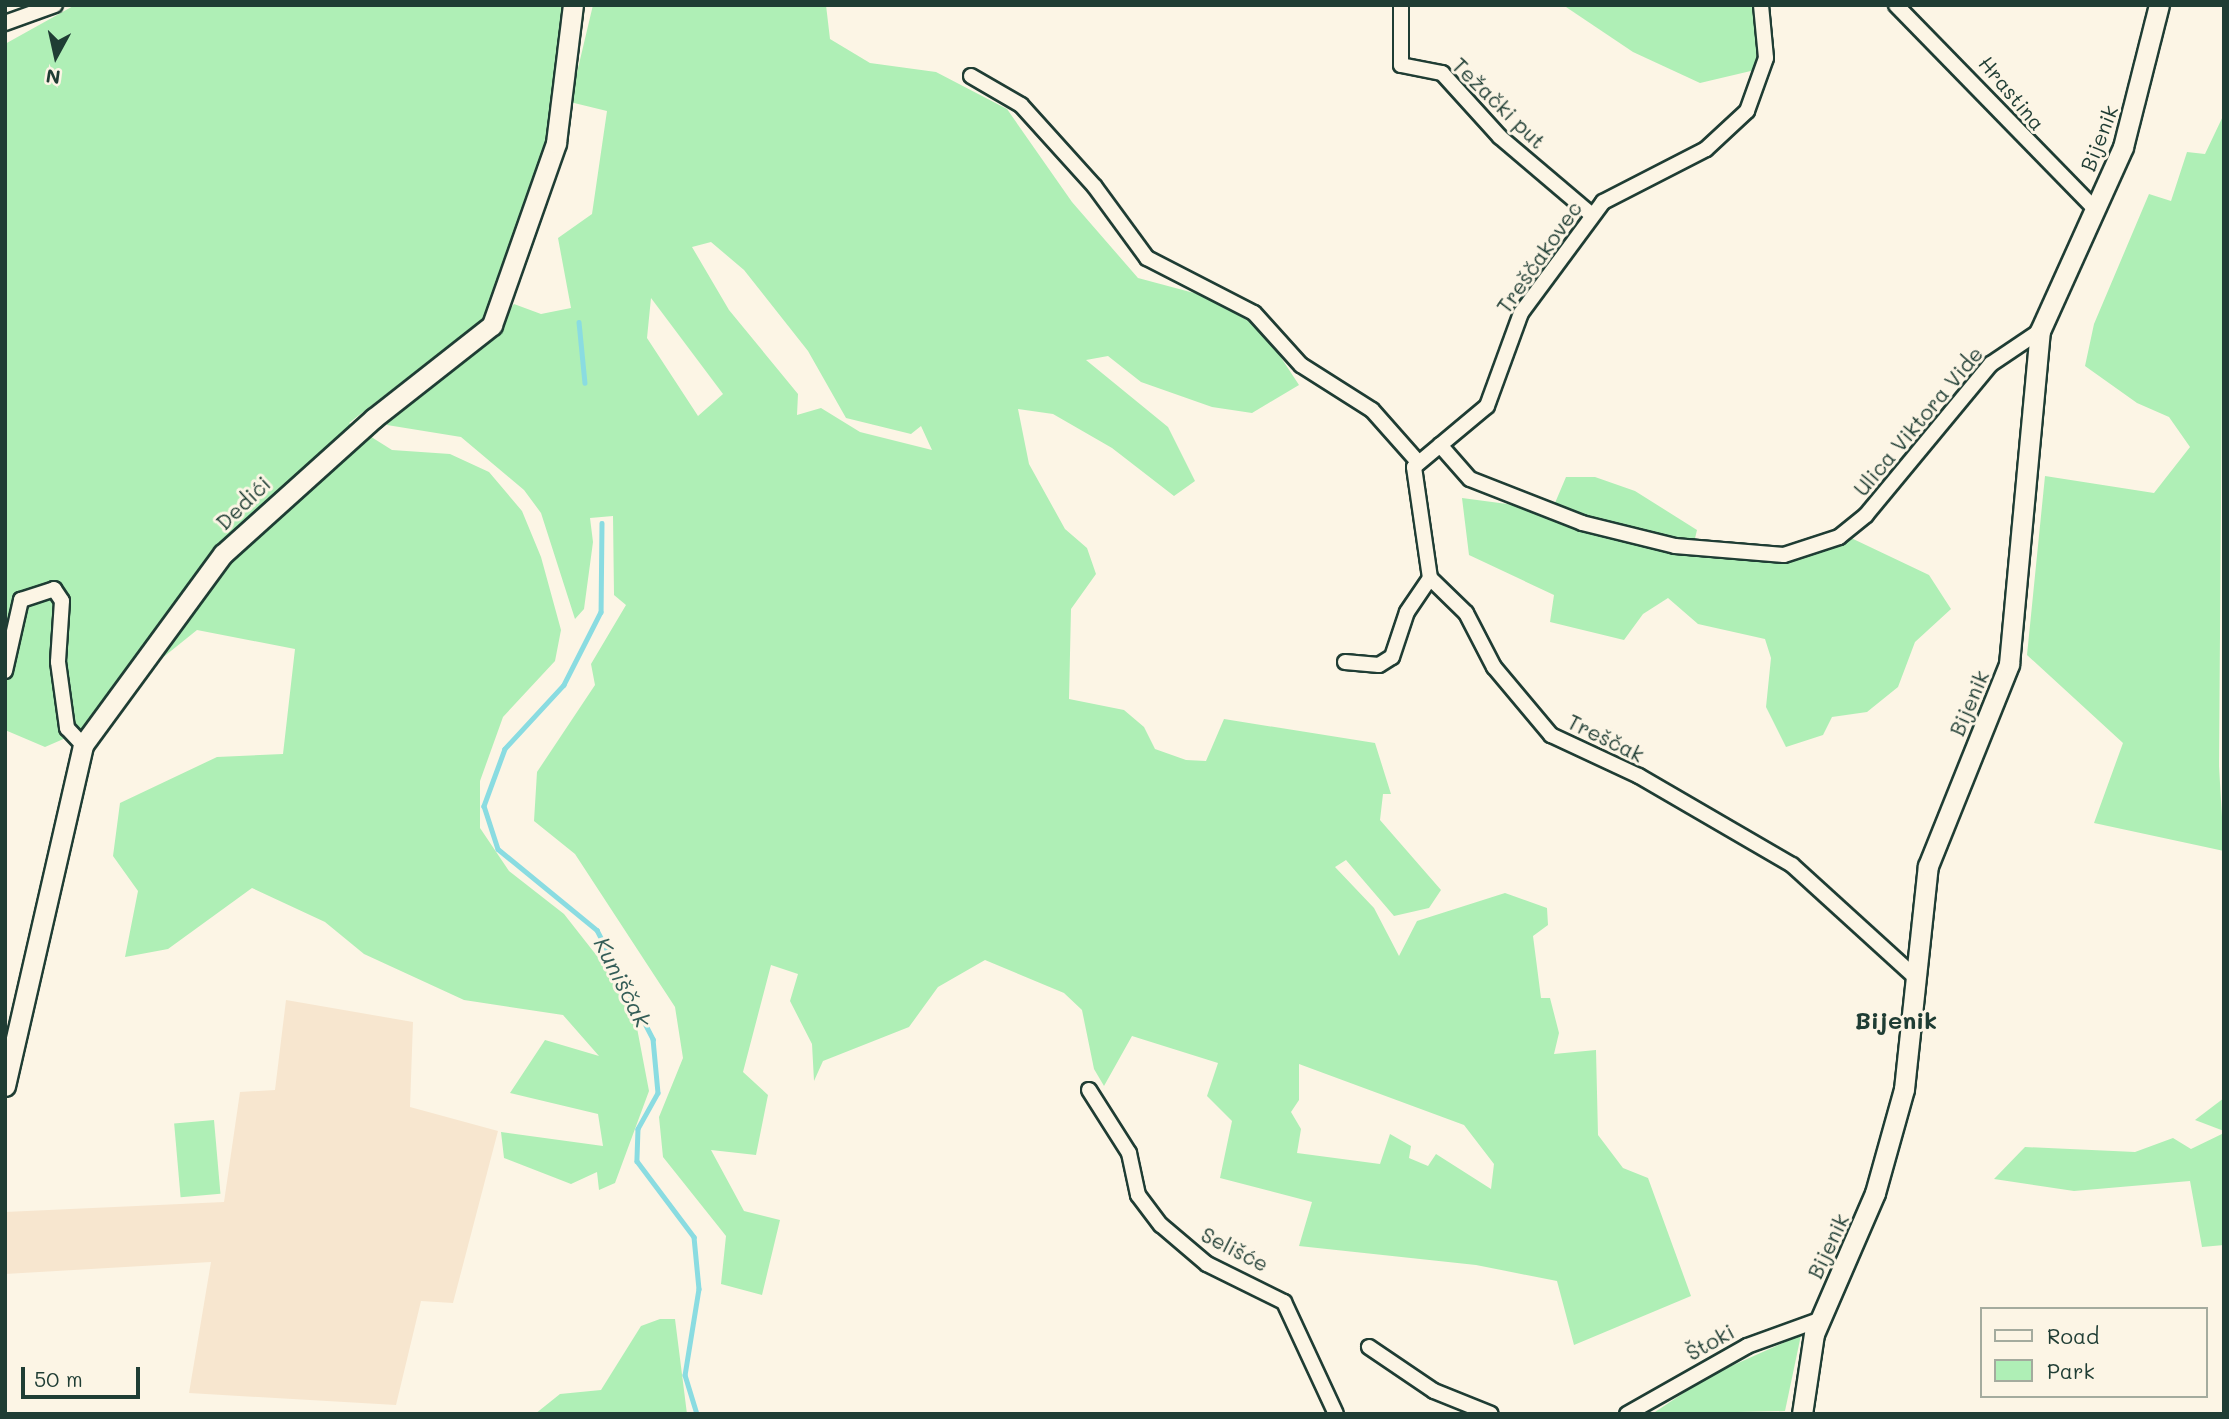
<!DOCTYPE html>
<meta charset="utf-8">
<style>
body{margin:0}
#map{position:relative;width:2229px;height:1419px;overflow:hidden;background:#fcf5e5;font-family:Mali,sans-serif}
div>[style]{position:absolute}
.built>*{inset:0;background:#f7e6cf}
.green>*{inset:0;background:#afefb6;transform-origin:0 0}
.stream>*{height:4.5px;margin:-2.25px;padding:0 2.25px;transform-origin:2.25px;border-radius:2.25px;background:#8adce1}
.roads{filter:drop-shadow(2px 0 #1f3d34) drop-shadow(-2px 0 #1f3d34) drop-shadow(0 2px #1f3d34) drop-shadow(0 -2px #1f3d34)}
.street>*{height:14px;margin:-7px;padding:0 7px;transform-origin:7px;border-radius:7px;background:#fcf5e5}
.secondary>*{height:19px;margin:-9.5px;padding:0 9.5px;transform-origin:9.5px;border-radius:9.5px;background:#fcf5e5}
span{translate:-50% -50%;white-space:nowrap;text-align:center;line-height:1.15;-webkit-text-stroke:6px #fcf5e5;paint-order:stroke}
.street-label{font-size:21px;color:#1f3d34}
.water-label{font-size:23px;color:#345d57;font-style:italic}
.quarter-label{font-size:24px;color:#1f3d34;font-weight:700}
.frame{position:absolute;inset:0;border:7px solid #1f3d34;pointer-events:none}
.legend{position:absolute;left:1980px;top:1307px;width:228px;height:91px;box-sizing:border-box;background:#fcf5e5;border:2px solid #a4ab9e;margin:0;padding:9px 12px;list-style:none;font-size:21px;color:#1f3d34}
.legend li{display:flex;align-items:center;gap:14px;height:35px}
.legend b{width:35px;border:2px solid #a4ab9e}
.north{position:absolute;left:21px;top:21px;width:70px;height:70px;-webkit-text-stroke:5px #fcf5e5;paint-order:stroke;rotate:188deg;font-size:19px;font-weight:700;line-height:28px;text-align:center;color:#1f3d34}
.north::after{content:'';display:block;margin:auto;width:24px;height:32px;background:#1f3d34;clip-path:polygon(50% 0,100% 100%,50% 72%,0 100%)}
.scale{position:absolute;left:21px;top:1367px;width:119px;height:32px;box-sizing:border-box;border:4px solid #1f3d34;border-top:0;padding-left:9px;font-size:21px;line-height:24px;white-space:nowrap;color:#1f3d34;-webkit-text-stroke:5px #fcf5e5;paint-order:stroke}
</style>
<div id="map">
<div class="built">
<div style="clip-path:polygon(286px 1000px,413px 1022px,410px 1107px,498px 1131px,453px 1303px,421px 1301px,396px 1405px,189px 1393px,211px 1262px,5px 1274px,5px 1212px,224px 1202px,240px 1092px,275px 1090px)"></div>
</div>
<div class="green">
<div style="clip-path:polygon(75px 5px,567px 5px,548px 153px,489px 314px,349px 423px,392px 450px,450px 454px,489px 472px,522px 511px,541px 557px,561px 630px,555px 661px,503px 717px,480px 781px,480px 828px,509px 871px,564px 914px,615px 979px,637px 1028px,649px 1091px,615px 1183px,599px 1190px,597px 1172px,571px 1184px,504px 1158px,501px 1132px,603px 1146px,598px 1114px,510px 1093px,545px 1040px,599px 1056px,563px 1015px,464px 1000px,364px 954px,325px 922px,252px 888px,168px 949px,125px 957px,138px 891px,113px 856px,120px 803px,217px 757px,283px 754px,295px 649px,197px 630px,156px 663px,121px 714px,45px 747px,5px 730px,5px 44px)"></div>
<div style="clip-path:polygon(evenodd,593px 5px,826px 5px,830px 39px,870px 63px,936px 72px,1007px 109px,1072px 202px,1138px 278px,1209px 297px,1263px 330px,1299px 385px,1252px 413px,1212px 407px,1141px 382px,1108px 356px,1086px 360px,1168px 427px,1195px 481px,1174px 496px,1112px 448px,1053px 414px,1018px 409px,1029px 464px,1065px 529px,1087px 548px,1096px 574px,1071px 609px,1069px 699px,1124px 710px,1144px 727px,1155px 749px,1186px 760px,1206px 761px,1224px 719px,1375px 743px,1391px 794px,1383px 794px,1380px 820px,1441px 890px,1429px 908px,1394px 916px,1346px 860px,1335px 867px,1374px 908px,1399px 956px,1417px 921px,1505px 893px,1547px 908px,1548px 925px,1533px 936px,1541px 998px,1550px 998px,1559px 1033px,1554px 1054px,1596px 1050px,1598px 1135px,1623px 1168px,1648px 1178px,1691px 1296px,1574px 1345px,1557px 1281px,1476px 1265px,1299px 1246px,1312px 1202px,1220px 1178px,1232px 1121px,1207px 1096px,1218px 1063px,1132px 1036px,1104px 1086px,1094px 1069px,1082px 1010px,1064px 993px,985px 960px,938px 987px,909px 1027px,823px 1061px,814px 1081px,812px 1044px,790px 1001px,798px 974px,771px 965px,743px 1072px,768px 1095px,756px 1155px,711px 1150px,744px 1211px,780px 1220px,762px 1295px,721px 1284px,726px 1236px,663px 1157px,659px 1117px,683px 1058px,675px 1007px,575px 854px,534px 821px,537px 772px,595px 685px,591px 664px,626px 605px,614px 595px,613px 516px,590px 518px,593px 542px,584px 609px,575px 619px,541px 513px,524px 490px,461px 437px,387px 425px,389px 415px,491px 336px,514px 304px,541px 314px,571px 308px,558px 238px,592px 214px,607px 111px,570px 102px,593px 5px,711px 242px,744px 270px,808px 351px,846px 418px,911px 434px,921px 426px,932px 450px,860px 432px,821px 408px,797px 415px,798px 394px,729px 310px,692px 247px,711px 242px,593px 5px,651px 298px,723px 394px,698px 416px,647px 338px,651px 298px,593px 5px,1299px 1064px,1464px 1125px,1494px 1164px,1491px 1189px,1436px 1154px,1428px 1166px,1409px 1158px,1411px 1146px,1390px 1134px,1380px 1164px,1297px 1153px,1301px 1129px,1291px 1112px,1299px 1100px,1299px 1064px)"></div>
<div style="clip-path:polygon(1563px 5px,1756px 5px,1761px 52px,1755px 70px,1700px 83px,1633px 52px)"></div>
<div style="clip-path:polygon(2224px 114px,2219px 766px,2224px 851px,2094px 823px,2123px 743px,2027px 655px,2045px 476px,2154px 493px,2190px 447px,2169px 417px,2137px 403px,2085px 366px,2094px 324px,2149px 194px,2171px 201px,2187px 152px,2205px 154px)"></div>
<div style="clip-path:polygon(1566px 477px,1595px 477px,1635px 491px,1697px 530px,1691px 555px,1796px 560px,1849px 537px,1929px 575px,1951px 609px,1915px 642px,1898px 687px,1867px 712px,1832px 717px,1823px 735px,1786px 747px,1766px 707px,1771px 658px,1765px 639px,1698px 624px,1668px 598px,1643px 614px,1624px 640px,1550px 622px,1554px 595px,1469px 555px,1462px 498px,1552px 510px)"></div>
<div style="clip-path:polygon(2224px 1098px,2224px 1131px,2195px 1120px)"></div>
<div style="left:214px;top:1120px;width:74px;height:40px;rotate:85deg"></div>
<div style="clip-path:polygon(2224px 1133px,2224px 1245px,2202px 1247px,2190px 1181px,2074px 1191px,1994px 1179px,2025px 1147px,2135px 1152px,2173px 1138px,2191px 1149px)"></div>
<div style="clip-path:polygon(660px 1319px,675px 1319px,687px 1414px,535px 1414px,560px 1394px,601px 1390px,641px 1326px)"></div>
<div style="clip-path:polygon(1801px 1335px,1785px 1411px,1652px 1414px,1709px 1376px)"></div>
</div>
<div class="stream">
<div style="left:579px;top:322px;width:61px;rotate:84.4deg"></div>
<div style="left:602px;top:523px;width:89px;rotate:90.6deg"></div>
<div style="left:601px;top:612px;width:82px;rotate:116.9deg"></div>
<div style="left:564px;top:685px;width:87px;rotate:132.7deg"></div>
<div style="left:505px;top:749px;width:61px;rotate:110.2deg"></div>
<div style="left:484px;top:806px;width:45px;rotate:72deg"></div>
<div style="left:498px;top:849px;width:128px;rotate:39.3deg"></div>
<div style="left:597px;top:930px;width:123px;rotate:62.8deg"></div>
<div style="left:653px;top:1039px;width:54px;rotate:84.7deg"></div>
<div style="left:658px;top:1093px;width:41px;rotate:119.1deg"></div>
<div style="left:638px;top:1129px;width:32px;rotate:92deg"></div>
<div style="left:637px;top:1161px;width:95px;rotate:53.1deg"></div>
<div style="left:694px;top:1237px;width:52px;rotate:84.5deg"></div>
<div style="left:699px;top:1289px;width:87px;rotate:99.2deg"></div>
<div style="left:685px;top:1375px;width:41px;rotate:72.9deg"></div>
</div>
<div class="roads">
<div class="street">
<div style="left:1401px;top:5px;width:60px;rotate:90deg"></div>
<div style="left:1401px;top:65px;width:42px;rotate:11deg"></div>
<div style="left:1442px;top:73px;width:86px;rotate:47.8deg"></div>
<div style="left:1500px;top:137px;width:121px;rotate:40.3deg"></div>
<div style="left:1896px;top:5px;width:284px;rotate:45.7deg"></div>
<div style="left:5px;top:23px;width:53px;rotate:-19.8deg"></div>
<div style="left:971px;top:76px;width:58px;rotate:30.1deg"></div>
<div style="left:1021px;top:105px;width:110px;rotate:47.9deg"></div>
<div style="left:1095px;top:187px;width:88px;rotate:53.8deg"></div>
<div style="left:1147px;top:258px;width:120px;rotate:27.2deg"></div>
<div style="left:1254px;top:313px;width:70px;rotate:47.9deg"></div>
<div style="left:1301px;top:365px;width:84px;rotate:32.4deg"></div>
<div style="left:1372px;top:410px;width:69px;rotate:48.5deg"></div>
<div style="left:1440px;top:445px;width:45px;rotate:48.6deg"></div>
<div style="left:1470px;top:479px;width:120px;rotate:21.4deg"></div>
<div style="left:1582px;top:523px;width:96px;rotate:13.9deg"></div>
<div style="left:1675px;top:546px;width:109px;rotate:4.7deg"></div>
<div style="left:1784px;top:555px;width:58px;rotate:-18.1deg"></div>
<div style="left:1839px;top:537px;width:35px;rotate:-39deg"></div>
<div style="left:1866px;top:515px;width:196px;rotate:-50.4deg"></div>
<div style="left:1991px;top:364px;width:59px;rotate:-34deg"></div>
<div style="left:1430px;top:578px;width:112px;rotate:-98.2deg"></div>
<div style="left:1414px;top:467px;width:95px;rotate:-39.9deg"></div>
<div style="left:1487px;top:406px;width:99px;rotate:-69.9deg"></div>
<div style="left:1521px;top:313px;width:138px;rotate:-53.5deg"></div>
<div style="left:1603px;top:202px;width:116px;rotate:-27.2deg"></div>
<div style="left:1706px;top:149px;width:56px;rotate:-42.8deg"></div>
<div style="left:1747px;top:111px;width:56px;rotate:-70.3deg"></div>
<div style="left:1766px;top:58px;width:53px;rotate:-95.4deg"></div>
<div style="left:1345px;top:662px;width:34px;rotate:5deg"></div>
<div style="left:1379px;top:665px;width:15px;rotate:-32deg"></div>
<div style="left:1392px;top:657px;width:47px;rotate:-71.6deg"></div>
<div style="left:1407px;top:612px;width:41px;rotate:-55.9deg"></div>
<div style="left:1430px;top:578px;width:50px;rotate:44.2deg"></div>
<div style="left:1466px;top:613px;width:61px;rotate:62.6deg"></div>
<div style="left:1494px;top:667px;width:89px;rotate:50deg"></div>
<div style="left:1551px;top:735px;width:97px;rotate:25deg"></div>
<div style="left:1639px;top:776px;width:177px;rotate:30.2deg"></div>
<div style="left:1792px;top:865px;width:168px;rotate:42.3deg"></div>
<div style="left:5px;top:671px;width:73px;rotate:-77.3deg"></div>
<div style="left:21px;top:600px;width:35px;rotate:-18deg"></div>
<div style="left:54px;top:589px;width:14px;rotate:56deg"></div>
<div style="left:62px;top:601px;width:61px;rotate:93.8deg"></div>
<div style="left:58px;top:662px;width:67px;rotate:82.2deg"></div>
<div style="left:67px;top:728px;width:23px;rotate:47deg"></div>
<div style="left:1089px;top:1090px;width:75px;rotate:57.6deg"></div>
<div style="left:1129px;top:1153px;width:43px;rotate:77.9deg"></div>
<div style="left:1138px;top:1195px;width:38px;rotate:53deg"></div>
<div style="left:1161px;top:1225px;width:60px;rotate:40.3deg"></div>
<div style="left:1207px;top:1264px;width:86px;rotate:26.3deg"></div>
<div style="left:1284px;top:1302px;width:123px;rotate:65.1deg"></div>
<div style="left:1369px;top:1347px;width:78px;rotate:34.1deg"></div>
<div style="left:1434px;top:1391px;width:61px;rotate:22deg"></div>
<div style="left:1627px;top:1414px;width:138px;rotate:-29.5deg"></div>
<div style="left:1747px;top:1346px;width:77px;rotate:-19.9deg"></div>
</div>
<div class="secondary">
<div style="left:5px;top:1086px;width:350px;rotate:-77.1deg"></div>
<div style="left:83px;top:745px;width:237px;rotate:-53.8deg"></div>
<div style="left:223px;top:554px;width:203px;rotate:-42deg"></div>
<div style="left:374px;top:418px;width:150px;rotate:-38.2deg"></div>
<div style="left:492px;top:325px;width:193px;rotate:-70.6deg"></div>
<div style="left:556px;top:143px;width:139px;rotate:-83deg"></div>
<div style="left:1802px;top:1414px;width:81px;rotate:-81.5deg"></div>
<div style="left:1814px;top:1334px;width:154px;rotate:-66.6deg"></div>
<div style="left:1875px;top:1193px;width:108px;rotate:-74.4deg"></div>
<div style="left:1904px;top:1089px;width:224px;rotate:-83.9deg"></div>
<div style="left:1928px;top:866px;width:218px;rotate:-68.1deg"></div>
<div style="left:2009px;top:664px;width:334px;rotate:-84.7deg"></div>
<div style="left:2040px;top:331px;width:202px;rotate:-65.7deg"></div>
<div style="left:2123px;top:147px;width:146px;rotate:-75.8deg"></div>
</div>
</div>
<div class="street-label">
<span style="left:2012px;top:93px;rotate:50deg">Hrastina</span>
<span style="left:1499px;top:103px;rotate:44deg">Težački put</span>
<span style="left:2099px;top:138px;rotate:-69deg">Bijenik</span>
<span style="left:1539px;top:257px;rotate:-55deg">Treščakovec</span>
<span style="left:1918px;top:421px;rotate:-50deg">Ulica Viktora Vide</span>
<span style="left:243px;top:503px;rotate:-44deg">Dedići</span>
<span style="left:1969px;top:703px;rotate:-67deg">Bijenik</span>
<span style="left:1606px;top:738px;rotate:26deg">Treščak</span>
<span style="left:1828px;top:1246px;rotate:-65deg">Bijenik</span>
<span style="left:1235px;top:1249px;rotate:27deg">Selišće</span>
<span style="left:1710px;top:1342px;rotate:-29deg">Štoki</span>
</div>
<div class="water-label">
<span style="left:623px;top:982px;rotate:63deg">Kuniščak</span>
</div>
<div class="quarter-label">
<span style="left:1896px;top:1020px">Bijenik</span>
</div>
<div class="frame"></div>
<ul class="legend">
<li><b style="height:9px;background:#fcf5e5"></b>Road</li>
<li><b style="height:19px;background:#afefb6"></b>Park</li>
</ul>
<div class="north">N</div>
<div class="scale">50 m</div>
</div>
